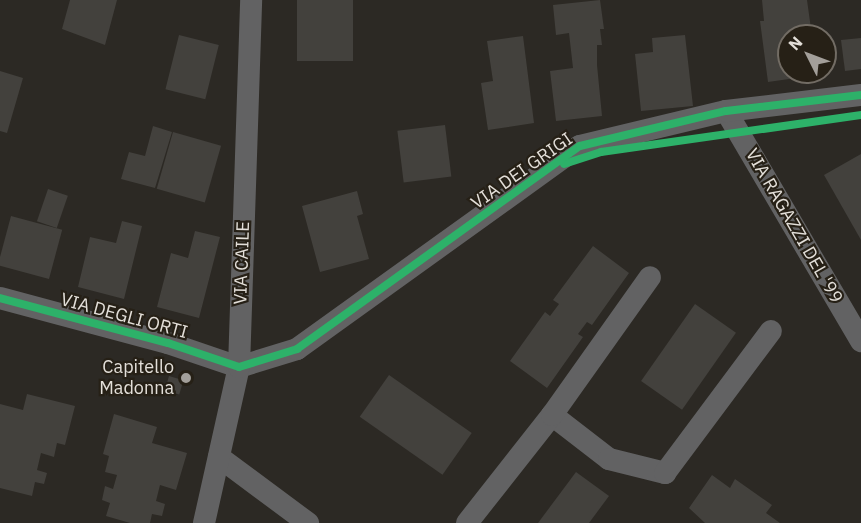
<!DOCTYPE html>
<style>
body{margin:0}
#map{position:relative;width:861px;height:523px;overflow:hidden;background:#2c2924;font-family:"IBM Plex Sans",sans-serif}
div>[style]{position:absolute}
.building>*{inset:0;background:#43413d;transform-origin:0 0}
.minor>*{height:22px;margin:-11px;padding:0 11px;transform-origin:11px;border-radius:11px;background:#626263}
.cycleway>*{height:8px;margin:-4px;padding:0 4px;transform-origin:4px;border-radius:4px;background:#2db169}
.dots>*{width:16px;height:16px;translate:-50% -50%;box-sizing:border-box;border:3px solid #262016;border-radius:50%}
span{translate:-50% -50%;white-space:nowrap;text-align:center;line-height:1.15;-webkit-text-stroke:4.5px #262016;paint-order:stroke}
.street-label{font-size:18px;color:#e3dfd9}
.poi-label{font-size:18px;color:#e3dfd9}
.right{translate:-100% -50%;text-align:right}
.north{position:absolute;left:777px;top:24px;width:60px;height:60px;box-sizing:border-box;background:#262016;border:2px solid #726c64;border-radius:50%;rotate:312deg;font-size:16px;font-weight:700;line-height:24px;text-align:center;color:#e3dfd9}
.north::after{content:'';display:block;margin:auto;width:21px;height:27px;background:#a39f9a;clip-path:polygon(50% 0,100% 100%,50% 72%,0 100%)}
</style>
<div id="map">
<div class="building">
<div style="clip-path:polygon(70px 0,117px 0,105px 45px,62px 29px)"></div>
<div style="left:297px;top:0;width:56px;height:61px"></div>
<div style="clip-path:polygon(600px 0,604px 29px,600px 29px,602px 45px,597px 45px,597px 65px,602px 116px,556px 121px,550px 71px,573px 68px,569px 33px,556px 35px,553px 5px)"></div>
<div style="clip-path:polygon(762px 0,807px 0,812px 36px,789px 36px,789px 72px,816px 72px,817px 75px,768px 82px,760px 21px,764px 21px)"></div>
<div style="left:179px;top:35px;width:41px;height:56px;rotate:14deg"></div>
<div style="clip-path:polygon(685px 35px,693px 106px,641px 111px,635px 54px,653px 52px,652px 38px)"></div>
<div style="clip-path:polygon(523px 36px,534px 123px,488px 130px,481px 83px,493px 81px,487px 41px)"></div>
<div style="clip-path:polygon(861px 38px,861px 69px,845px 71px,841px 40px)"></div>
<div style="clip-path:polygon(0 71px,23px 78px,7px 133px,0 131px)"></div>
<div style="left:445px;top:125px;width:52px;height:48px;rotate:83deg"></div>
<div style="clip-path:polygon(153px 126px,172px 132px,155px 188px,121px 179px,129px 152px,145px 156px)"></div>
<div style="left:173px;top:132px;width:50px;height:59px;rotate:16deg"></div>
<div style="clip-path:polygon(861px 154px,861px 240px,824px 175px)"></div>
<div style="left:48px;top:189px;width:21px;height:34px;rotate:19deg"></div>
<div style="clip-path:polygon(357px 191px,363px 214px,357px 216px,369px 259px,320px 272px,302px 206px)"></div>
<div style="left:11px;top:216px;width:53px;height:51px;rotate:15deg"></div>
<div style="clip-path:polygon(122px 221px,142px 226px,124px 299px,78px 287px,90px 237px,116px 243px)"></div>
<div style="clip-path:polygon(195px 231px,220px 237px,199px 318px,157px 307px,171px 253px,188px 258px)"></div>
<div style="clip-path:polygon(593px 246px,629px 273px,592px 325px,587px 322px,578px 334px,583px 337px,547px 388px,510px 361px,545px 312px,550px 316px,559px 304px,553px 300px)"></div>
<div style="left:695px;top:304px;width:50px;height:94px;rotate:35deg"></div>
<div style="left:389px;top:375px;width:101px;height:51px;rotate:35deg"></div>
<div style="left:169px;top:376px;width:15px;height:15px;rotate:16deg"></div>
<div style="clip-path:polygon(27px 394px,75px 406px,65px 445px,57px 443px,54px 457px,41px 453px,37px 470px,47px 473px,44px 484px,35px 482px,32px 496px,0 488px,0 404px,23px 410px)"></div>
<div style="clip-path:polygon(114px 414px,157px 427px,152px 443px,187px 453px,176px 490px,160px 485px,156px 501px,165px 504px,162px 516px,152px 514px,150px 523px,130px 523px,106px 516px,110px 503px,102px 500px,105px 486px,113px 489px,117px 475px,105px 472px,109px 456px,103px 454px)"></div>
<div style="clip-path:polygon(576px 472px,609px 496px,589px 523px,538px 523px)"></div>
<div style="clip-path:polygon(712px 475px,730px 488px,735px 479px,772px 505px,766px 513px,780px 523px,705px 523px,689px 508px)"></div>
</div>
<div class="minor">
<div style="left:726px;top:111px;width:267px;rotate:59.6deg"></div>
<div style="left:0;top:298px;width:174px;rotate:15deg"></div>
<div style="left:168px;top:343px;width:75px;rotate:18.7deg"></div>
<div style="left:239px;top:367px;width:61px;rotate:-17.2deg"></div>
<div style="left:297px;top:349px;width:348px;rotate:-35.7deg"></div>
<div style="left:580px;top:146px;width:150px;rotate:-13.5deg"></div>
<div style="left:726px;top:111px;width:136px;rotate:-6.8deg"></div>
<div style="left:552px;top:415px;width:72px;rotate:37.7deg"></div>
<div style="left:609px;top:459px;width:58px;rotate:14deg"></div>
<div style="left:665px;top:473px;width:177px;rotate:-53.3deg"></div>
<div style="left:219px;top:457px;width:111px;rotate:36.6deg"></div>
<div style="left:204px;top:523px;width:160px;rotate:-77.4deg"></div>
<div style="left:239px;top:367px;width:367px;rotate:-88.1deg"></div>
<div style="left:467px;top:523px;width:137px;rotate:-51.8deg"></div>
<div style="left:552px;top:415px;width:169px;rotate:-54.6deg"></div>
</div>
<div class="cycleway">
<div style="left:564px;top:164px;width:39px;rotate:-18deg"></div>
<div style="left:601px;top:152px;width:263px;rotate:-8.1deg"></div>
<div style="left:0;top:298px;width:174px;rotate:15deg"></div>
<div style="left:168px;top:343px;width:75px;rotate:18.7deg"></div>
<div style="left:239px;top:367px;width:61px;rotate:-17.2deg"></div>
<div style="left:297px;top:349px;width:348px;rotate:-35.7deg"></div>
<div style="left:580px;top:146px;width:150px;rotate:-13.5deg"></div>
<div style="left:726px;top:111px;width:136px;rotate:-6.8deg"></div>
</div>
<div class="dots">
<div style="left:186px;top:378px;background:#a39f9a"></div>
</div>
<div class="street-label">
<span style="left:522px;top:171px;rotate:-35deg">VIA DEI GRIGI</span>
<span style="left:794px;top:226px;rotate:60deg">VIA RAGAZZI DEL '99</span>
<span style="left:242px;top:263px;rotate:-88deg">VIA CAILE</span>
<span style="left:124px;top:316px;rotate:15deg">VIA DEGLI ORTI</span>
</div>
<div class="poi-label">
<span class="right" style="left:174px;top:378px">Capitello<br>Madonna</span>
</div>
<div class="north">N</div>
</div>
